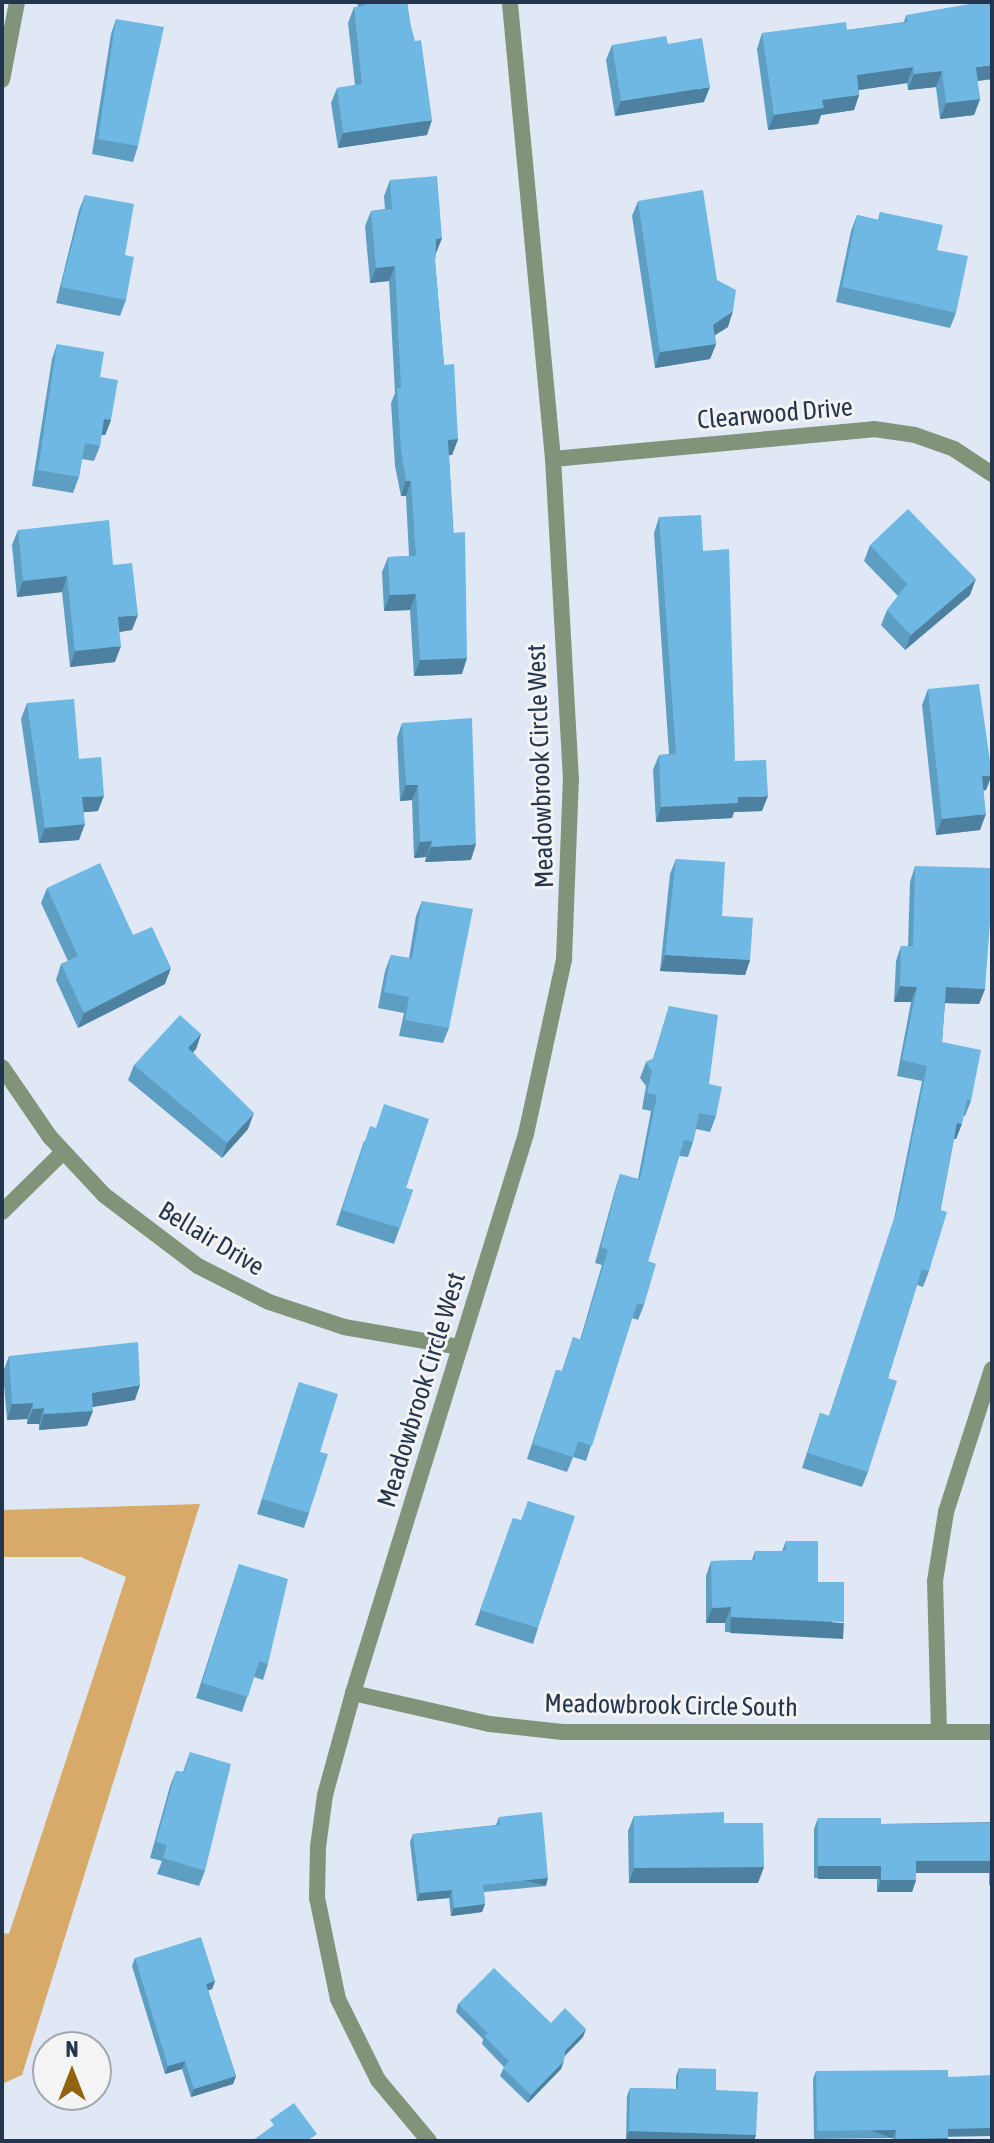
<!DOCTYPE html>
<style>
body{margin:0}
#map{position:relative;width:994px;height:2143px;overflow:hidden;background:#dfe8f4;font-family:"Asap Condensed",sans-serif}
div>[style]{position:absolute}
.forest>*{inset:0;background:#d7aa69}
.minor>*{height:16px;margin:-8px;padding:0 8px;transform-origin:8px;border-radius:8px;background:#819378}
.wall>*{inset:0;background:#5f9ec3}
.shaded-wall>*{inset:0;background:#4d819f;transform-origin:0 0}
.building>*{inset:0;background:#6eb8e3}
span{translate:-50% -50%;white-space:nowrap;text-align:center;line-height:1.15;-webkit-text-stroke:6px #f4f4f4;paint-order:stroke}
.street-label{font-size:26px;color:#24364d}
.frame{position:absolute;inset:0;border:4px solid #24364d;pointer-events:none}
.north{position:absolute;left:32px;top:2031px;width:80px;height:80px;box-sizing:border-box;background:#f4f4f4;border:2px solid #a1a8b1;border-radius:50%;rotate:0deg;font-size:22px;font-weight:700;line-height:32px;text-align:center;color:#24364d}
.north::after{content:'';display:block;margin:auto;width:28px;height:36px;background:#91630f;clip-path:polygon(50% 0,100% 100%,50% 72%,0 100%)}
</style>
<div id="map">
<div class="forest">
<div style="clip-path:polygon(200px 1504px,22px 2075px,2px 2084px,2px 1933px,9px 1934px,126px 1577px,81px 1557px,2px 1557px,2px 1510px)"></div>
</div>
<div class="minor">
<div style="left:2px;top:80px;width:79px;rotate:-79.1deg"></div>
<div style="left:553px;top:459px;width:322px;rotate:-5.3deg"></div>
<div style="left:874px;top:429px;width:41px;rotate:8.3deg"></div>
<div style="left:915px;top:435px;width:41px;rotate:19.7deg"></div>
<div style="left:954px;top:449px;width:45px;rotate:33.3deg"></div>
<div style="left:2px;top:1067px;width:85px;rotate:55.6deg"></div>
<div style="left:50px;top:1137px;width:79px;rotate:47deg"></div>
<div style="left:104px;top:1195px;width:118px;rotate:37.1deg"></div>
<div style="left:198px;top:1266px;width:80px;rotate:26.9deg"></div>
<div style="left:269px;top:1302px;width:79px;rotate:18.4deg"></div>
<div style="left:344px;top:1327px;width:118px;rotate:9.8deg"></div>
<div style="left:2px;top:1212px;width:86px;rotate:-44.5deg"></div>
<div style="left:353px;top:1693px;width:140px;rotate:12.8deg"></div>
<div style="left:490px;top:1724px;width:73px;rotate:6.3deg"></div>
<div style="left:563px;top:1732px;width:429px"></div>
<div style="left:939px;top:1732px;width:151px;rotate:-91.5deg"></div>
<div style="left:935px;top:1581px;width:70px;rotate:-80.9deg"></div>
<div style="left:946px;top:1512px;width:150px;rotate:-72.2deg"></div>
<div style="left:429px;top:2141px;width:80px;rotate:-129.9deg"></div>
<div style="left:378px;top:2080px;width:90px;rotate:-116.3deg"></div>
<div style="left:338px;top:1999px;width:103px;rotate:-101.7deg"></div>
<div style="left:317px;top:1898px;width:51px;rotate:-88.9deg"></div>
<div style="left:318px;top:1847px;width:52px;rotate:-82.3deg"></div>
<div style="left:325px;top:1795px;width:106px;rotate:-74.6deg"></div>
<div style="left:353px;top:1693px;width:585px;rotate:-72.8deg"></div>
<div style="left:526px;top:1134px;width:179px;rotate:-77.7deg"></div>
<div style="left:564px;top:959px;width:179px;rotate:-87.8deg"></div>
<div style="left:571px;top:780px;width:322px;rotate:-93.2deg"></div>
<div style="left:553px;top:459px;width:459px;rotate:-95.4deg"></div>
</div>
<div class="wall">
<div style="clip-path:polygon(357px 2px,407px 2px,427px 135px,338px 148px,331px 103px,337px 88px,355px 85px,348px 23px,354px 7px,358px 7px)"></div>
<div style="clip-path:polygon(906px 15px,992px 79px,977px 81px,980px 99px,974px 115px,940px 119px,936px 87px,908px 90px,907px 83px,859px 90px,859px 95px,854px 110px,821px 115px,818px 124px,768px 130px,757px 49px,762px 33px,847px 30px,904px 22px)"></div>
<div style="clip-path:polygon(116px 19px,138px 146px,133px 162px,92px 154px,111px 34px)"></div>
<div style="clip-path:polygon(668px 44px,704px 102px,615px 116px,606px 60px,612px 45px)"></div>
<div style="clip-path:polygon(390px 180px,442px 238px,436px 253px,435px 261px,444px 365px,458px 439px,452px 455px,449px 455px,462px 674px,414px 676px,410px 610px,384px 611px,382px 572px,388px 557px,409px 556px,406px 496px,401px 496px,395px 466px,391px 403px,395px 393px,389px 281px,370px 283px,365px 226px,371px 211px,385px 209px,384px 196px)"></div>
<div style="clip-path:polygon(85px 195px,125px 255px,126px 300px,120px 316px,56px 303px,79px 210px)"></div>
<div style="clip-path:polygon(638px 201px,717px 280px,728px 327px,715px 335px,716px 344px,710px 359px,655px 368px,632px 216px)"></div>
<div style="clip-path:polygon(880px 212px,937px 250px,956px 313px,950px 328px,836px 302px,851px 231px,857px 215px,878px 220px)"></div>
<div style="clip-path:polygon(57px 344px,100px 377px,111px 420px,105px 435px,101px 435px,100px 446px,94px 461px,82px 459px,79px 477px,73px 493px,32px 486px,52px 359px)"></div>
<div style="clip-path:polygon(659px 517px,703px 551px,735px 761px,762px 811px,734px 812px,732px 818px,656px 822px,653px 770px,659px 755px,669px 754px,654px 533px)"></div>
<div style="clip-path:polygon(18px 530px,113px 565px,132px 630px,119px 632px,115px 662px,70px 667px,62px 592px,17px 597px,12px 545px)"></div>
<div style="clip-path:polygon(870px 545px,970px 595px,905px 650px,881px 625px,887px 610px,898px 596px,864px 561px)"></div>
<div style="clip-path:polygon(928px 689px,986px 790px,983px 791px,980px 830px,936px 835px,922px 705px)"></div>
<div style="clip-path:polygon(27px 703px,79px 759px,98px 811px,83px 812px,79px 840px,39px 843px,21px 719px)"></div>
<div style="clip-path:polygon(402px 723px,471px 860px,425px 862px,426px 857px,414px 858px,412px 800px,400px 801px,397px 738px)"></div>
<div style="clip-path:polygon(676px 859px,722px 916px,750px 960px,745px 975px,660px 971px,670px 874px)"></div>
<div style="clip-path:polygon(915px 866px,985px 989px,979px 1004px,945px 1003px,942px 1042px,971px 1101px,965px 1116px,963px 1116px,956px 1139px,954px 1139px,929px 1271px,923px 1287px,917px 1285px,888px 1378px,868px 1472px,862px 1487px,802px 1468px,820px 1413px,829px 1416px,894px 1219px,922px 1081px,897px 1076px,911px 1002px,894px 1002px,896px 961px,901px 946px,908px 946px,910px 882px)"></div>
<div style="clip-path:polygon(47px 888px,133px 935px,165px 984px,78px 1028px,56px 980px,61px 964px,68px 961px,41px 903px)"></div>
<div style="clip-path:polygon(422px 901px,449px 1028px,443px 1043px,399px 1036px,404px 1013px,378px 1008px,385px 971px,391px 955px,409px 958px,416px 916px)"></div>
<div style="clip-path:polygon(669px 1006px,709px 1084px,716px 1116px,710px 1132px,696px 1129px,693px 1142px,688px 1157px,679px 1156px,648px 1261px,644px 1305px,638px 1320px,632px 1318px,586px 1461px,573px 1457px,567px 1472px,527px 1459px,556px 1370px,562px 1371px,573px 1337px,580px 1340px,602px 1265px,595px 1263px,615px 1190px,620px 1174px,638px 1179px,651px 1111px,642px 1109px,646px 1086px,640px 1078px,646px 1062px,653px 1059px)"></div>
<div style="clip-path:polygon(201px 1034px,196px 1049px,193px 1052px,248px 1129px,222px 1158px,128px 1080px,134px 1065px)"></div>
<div style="clip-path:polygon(364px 1141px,406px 1188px,413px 1190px,394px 1244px,336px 1225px)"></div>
<div style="clip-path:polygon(9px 1356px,135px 1400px,92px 1407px,87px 1426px,39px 1430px,39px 1424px,27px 1424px,27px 1419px,7px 1420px,3px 1372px)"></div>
<div style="clip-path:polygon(299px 1382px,320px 1452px,309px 1513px,304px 1528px,257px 1514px)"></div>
<div style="clip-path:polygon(513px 1518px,538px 1628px,533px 1644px,475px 1625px)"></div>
<div style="clip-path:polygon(786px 1541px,818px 1582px,838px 1637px,725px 1632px,725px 1623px,706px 1623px,706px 1576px,711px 1561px,752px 1560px,755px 1551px,782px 1551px)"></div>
<div style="clip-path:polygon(239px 1564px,268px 1664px,263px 1680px,254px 1677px,242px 1712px,196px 1698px)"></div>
<div style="clip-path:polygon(190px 1752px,205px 1871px,199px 1886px,157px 1874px,162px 1861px,150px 1858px,170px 1786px,176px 1771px,183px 1772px)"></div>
<div style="clip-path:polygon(634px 1816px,724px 1823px,758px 1883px,629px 1883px,628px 1831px)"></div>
<div style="clip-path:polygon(499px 1817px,546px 1886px,484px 1892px,485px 1904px,482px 1912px,451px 1916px,449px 1898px,417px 1901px,410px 1842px,413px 1834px,496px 1825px)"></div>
<div style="clip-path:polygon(818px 1818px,881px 1824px,992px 1822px,992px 1885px,989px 1885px,989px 1873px,916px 1873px,916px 1880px,912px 1892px,877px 1892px,877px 1878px,814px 1878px,814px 1829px)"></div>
<div style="clip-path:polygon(135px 1958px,215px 1981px,212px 1989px,208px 1990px,236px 2076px,233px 2084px,191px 2097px,182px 2069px,165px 2074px,132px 1966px)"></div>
<div style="clip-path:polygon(458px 2004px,551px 2023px,583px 2037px,564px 2056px,561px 2069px,528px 2103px,500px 2076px,504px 2067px,482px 2044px,483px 2039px,456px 2012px)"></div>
<div style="clip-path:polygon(679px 2068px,716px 2090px,756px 2135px,754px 2141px,626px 2139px,627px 2096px,630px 2088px,676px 2089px,676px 2076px)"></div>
<div style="clip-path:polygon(816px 2071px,948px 2077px,992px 2136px,948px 2137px,947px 2141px,893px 2141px,893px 2138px,814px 2139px,813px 2079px)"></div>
</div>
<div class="shaded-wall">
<div style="clip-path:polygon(992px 65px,992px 79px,970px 82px,976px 67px)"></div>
<div style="clip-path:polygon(913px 67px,907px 83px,851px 91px,857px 75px)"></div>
<div style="clip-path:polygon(942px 71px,936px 87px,908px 90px,914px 74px)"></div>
<div style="clip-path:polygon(710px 87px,704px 102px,615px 116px,621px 101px)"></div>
<div style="clip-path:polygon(859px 95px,854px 110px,821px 115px,818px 124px,768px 130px,774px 115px,822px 100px)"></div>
<div style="clip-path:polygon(980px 99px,974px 115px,940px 119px,946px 103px)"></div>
<div style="clip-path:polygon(432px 120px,427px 135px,338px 148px,343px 133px)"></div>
<div style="clip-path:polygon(442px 238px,436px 253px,436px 239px)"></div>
<div style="clip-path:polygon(395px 266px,389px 281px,370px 283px,376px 268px)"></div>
<div style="clip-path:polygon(733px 311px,728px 327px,707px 340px,713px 325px)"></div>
<div style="clip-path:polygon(716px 344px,710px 359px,655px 368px,660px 352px)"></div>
<div style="clip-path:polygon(104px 419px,111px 420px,105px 435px,98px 435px)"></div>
<div style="clip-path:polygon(458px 439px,452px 455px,442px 456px,448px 440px)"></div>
<div style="clip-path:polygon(406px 481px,411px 481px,406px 496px,401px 496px)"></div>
<div style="clip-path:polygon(67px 576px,62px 592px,17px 597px,23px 581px)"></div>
<div style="clip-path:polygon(976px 579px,970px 595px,905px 650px,911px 635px)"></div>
<div style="clip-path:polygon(416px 594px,410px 610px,384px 611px,390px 595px)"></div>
<div style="clip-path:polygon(138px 615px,132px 630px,112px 633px,118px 617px)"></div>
<div style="clip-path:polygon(121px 646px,115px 662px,70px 667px,75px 651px)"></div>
<div style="clip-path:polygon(467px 658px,462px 674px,414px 676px,420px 660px)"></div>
<div style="clip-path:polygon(992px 775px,986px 790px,976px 792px,982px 776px)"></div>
<div style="clip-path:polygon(406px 785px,418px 785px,412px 800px,400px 801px)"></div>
<div style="clip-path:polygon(104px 796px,98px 811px,76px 813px,82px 797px)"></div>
<div style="clip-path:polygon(768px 796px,762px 811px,734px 812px,732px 818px,656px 822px,661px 807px,738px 797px)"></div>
<div style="clip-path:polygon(986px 814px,980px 830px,936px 835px,942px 819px)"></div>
<div style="clip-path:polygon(85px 824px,79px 840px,39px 843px,45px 828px)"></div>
<div style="clip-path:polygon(432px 841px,426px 857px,414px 858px,420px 842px)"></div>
<div style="clip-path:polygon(476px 844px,471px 860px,425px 862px,431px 847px)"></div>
<div style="clip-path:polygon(665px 955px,750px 960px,745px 975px,660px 971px)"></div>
<div style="clip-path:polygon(171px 968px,165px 984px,78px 1028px,84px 1013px)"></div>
<div style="clip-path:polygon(900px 986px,917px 987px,911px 1002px,894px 1002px)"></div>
<div style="clip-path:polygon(946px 987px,985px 989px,979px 1004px,941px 1003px)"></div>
<div style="clip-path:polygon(201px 1034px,196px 1049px,183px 1063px,188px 1048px)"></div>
<div style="clip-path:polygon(254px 1113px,248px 1129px,222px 1158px,227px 1143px)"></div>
<div style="clip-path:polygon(957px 1123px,962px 1124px,956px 1139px,952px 1139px)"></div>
<div style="clip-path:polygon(140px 1385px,135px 1400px,86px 1408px,92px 1393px)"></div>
<div style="clip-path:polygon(33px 1403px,27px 1419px,7px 1420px,12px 1404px)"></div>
<div style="clip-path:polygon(44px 1408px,39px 1424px,27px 1424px,33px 1409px)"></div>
<div style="clip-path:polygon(93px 1411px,87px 1426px,39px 1430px,44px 1414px)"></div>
<div style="clip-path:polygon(731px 1607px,725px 1623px,706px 1623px,712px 1608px)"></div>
<div style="left:731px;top:1617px;width:113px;height:16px;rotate:3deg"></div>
<div style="clip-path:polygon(916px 1861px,992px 1861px,992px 1865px,989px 1873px,912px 1873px)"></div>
<div style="left:818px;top:1866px;width:63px;height:13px"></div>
<div style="clip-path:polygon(764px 1867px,758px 1883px,629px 1883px,634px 1868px)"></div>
<div style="left:548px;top:1878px;width:8px;height:65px;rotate:104deg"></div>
<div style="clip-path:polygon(881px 1880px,916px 1880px,912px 1892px,877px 1892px)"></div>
<div style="clip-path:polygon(452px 1890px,449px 1898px,417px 1901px,420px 1893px)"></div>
<div style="clip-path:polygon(485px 1904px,482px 1912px,451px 1916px,454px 1908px)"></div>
<div style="clip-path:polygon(215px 1981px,212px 1989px,203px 1992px,206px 1984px)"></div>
<div style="clip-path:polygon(586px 2029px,583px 2037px,562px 2059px,565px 2051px)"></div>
<div style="clip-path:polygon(185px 2061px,182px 2069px,165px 2074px,168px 2066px)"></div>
<div style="clip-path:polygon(564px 2061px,561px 2069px,528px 2103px,531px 2095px)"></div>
<div style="clip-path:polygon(236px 2076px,233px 2084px,191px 2097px,194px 2089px)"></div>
<div style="left:992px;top:2128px;width:8px;height:44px;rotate:90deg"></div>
<div style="left:896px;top:2130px;width:9px;height:79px;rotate:111deg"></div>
<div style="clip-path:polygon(629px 2131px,756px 2135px,754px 2141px,626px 2139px)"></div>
<div style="clip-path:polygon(948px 2138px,947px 2141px,895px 2141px,896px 2139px)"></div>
</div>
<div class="building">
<div style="clip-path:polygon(365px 2px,407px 2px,409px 19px,415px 41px,421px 40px,432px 120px,343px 133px,337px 88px,362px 84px,354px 7px,365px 6px)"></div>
<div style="clip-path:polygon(981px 2px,992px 2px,992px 65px,976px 67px,980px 99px,946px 103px,942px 71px,914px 74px,913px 67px,857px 75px,859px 95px,822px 100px,824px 108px,774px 115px,762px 33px,846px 22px,847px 30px,908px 22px,906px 15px)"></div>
<div style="clip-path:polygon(116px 19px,164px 27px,138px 146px,98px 139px)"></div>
<div style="clip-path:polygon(666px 36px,668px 44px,702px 38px,710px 87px,621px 101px,612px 45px)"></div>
<div style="clip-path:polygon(437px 176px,442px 238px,436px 239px,435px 261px,444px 365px,454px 364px,458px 439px,448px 440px,453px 533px,465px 532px,467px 658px,420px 660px,416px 594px,390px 595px,388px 557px,416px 556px,411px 481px,406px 481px,401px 450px,397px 388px,401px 388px,395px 266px,376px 268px,371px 211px,392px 209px,390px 180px)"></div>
<div style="clip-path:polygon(703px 190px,717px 280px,736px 290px,733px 311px,713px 325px,716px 344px,660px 352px,638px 201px)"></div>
<div style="clip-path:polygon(85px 195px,134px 204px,125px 255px,134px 257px,126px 300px,61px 287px)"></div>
<div style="clip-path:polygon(880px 212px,943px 225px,937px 250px,968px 256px,956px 313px,842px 287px,857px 215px,879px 220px)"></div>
<div style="clip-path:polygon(57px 344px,104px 352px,100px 377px,118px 380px,111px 420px,104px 419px,100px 446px,85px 443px,79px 477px,38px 470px)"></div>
<div style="clip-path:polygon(908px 509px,976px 579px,911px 635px,887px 610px,907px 584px,870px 545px)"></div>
<div style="clip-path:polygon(701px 515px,703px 551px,729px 549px,735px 761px,766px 760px,768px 796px,738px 797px,738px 803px,661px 807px,659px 755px,676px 754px,659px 517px)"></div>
<div style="clip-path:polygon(109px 520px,113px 565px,132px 563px,138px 615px,118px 617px,121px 646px,75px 651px,67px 576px,23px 581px,18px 530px)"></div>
<div style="clip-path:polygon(979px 684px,992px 775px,982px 776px,986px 814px,942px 819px,928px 689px)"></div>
<div style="clip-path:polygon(74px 699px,79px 759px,101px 757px,104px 796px,82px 797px,85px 824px,45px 828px,27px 703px)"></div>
<div style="clip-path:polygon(472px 718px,476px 844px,431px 847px,432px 841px,420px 842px,418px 785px,406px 785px,402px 723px)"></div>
<div style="clip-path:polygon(676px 859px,725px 862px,722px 916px,753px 918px,750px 960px,665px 955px)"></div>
<div style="clip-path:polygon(100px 863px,133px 935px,152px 927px,171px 968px,84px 1013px,61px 964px,78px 956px,47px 888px)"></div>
<div style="clip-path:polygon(915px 866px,992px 868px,992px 895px,985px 989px,946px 987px,942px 1042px,981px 1050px,971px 1101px,967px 1099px,962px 1124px,957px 1123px,940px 1210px,947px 1212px,929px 1271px,922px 1269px,888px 1378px,897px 1381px,868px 1472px,808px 1453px,820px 1413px,829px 1416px,899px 1204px,927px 1066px,902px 1060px,917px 987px,900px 986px,901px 946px,913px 946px)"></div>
<div style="clip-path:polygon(422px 901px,473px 909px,449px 1028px,405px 1020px,409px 997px,384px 992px,391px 955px,412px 959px)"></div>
<div style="clip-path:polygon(669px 1006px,718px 1015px,709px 1084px,722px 1087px,716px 1116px,699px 1113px,693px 1142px,684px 1140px,648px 1261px,656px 1264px,644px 1305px,637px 1303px,592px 1446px,578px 1441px,573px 1457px,533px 1444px,556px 1370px,563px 1371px,573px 1337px,581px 1340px,608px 1250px,601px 1247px,620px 1174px,640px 1180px,657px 1095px,647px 1093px,652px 1071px,646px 1062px,654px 1058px)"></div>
<div style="clip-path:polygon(180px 1015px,201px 1034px,188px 1048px,254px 1113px,227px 1143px,134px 1065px)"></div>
<div style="clip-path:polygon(384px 1104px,429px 1119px,406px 1188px,413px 1190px,400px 1228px,342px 1210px,370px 1126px,376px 1128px)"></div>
<div style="clip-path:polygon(138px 1342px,140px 1385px,92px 1393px,93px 1411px,44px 1414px,44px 1408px,33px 1409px,33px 1403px,12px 1404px,9px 1356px)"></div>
<div style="clip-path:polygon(299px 1382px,338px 1394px,320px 1452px,328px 1454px,309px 1513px,262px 1499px)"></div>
<div style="clip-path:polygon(528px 1501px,575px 1516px,538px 1628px,480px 1610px,513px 1518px,521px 1520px)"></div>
<div style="clip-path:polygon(786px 1541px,818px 1541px,818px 1582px,844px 1582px,844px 1622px,731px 1617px,731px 1607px,712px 1608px,711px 1561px,755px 1560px,755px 1551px,786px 1551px)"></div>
<div style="clip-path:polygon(239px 1564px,288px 1579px,268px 1664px,259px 1661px,248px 1697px,202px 1683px)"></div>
<div style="clip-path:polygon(190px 1752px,231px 1764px,205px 1871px,163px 1858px,167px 1845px,156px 1842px,176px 1771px,184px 1773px)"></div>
<div style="clip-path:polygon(542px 1812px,548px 1878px,483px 1885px,485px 1904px,454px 1908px,452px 1890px,420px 1893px,413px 1834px,500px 1825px,499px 1817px)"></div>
<div style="clip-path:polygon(724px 1812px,724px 1823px,763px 1823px,764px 1867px,634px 1868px,634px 1816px)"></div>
<div style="clip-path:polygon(818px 1818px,881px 1818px,881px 1824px,992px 1823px,992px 1861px,916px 1861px,916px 1880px,881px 1880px,881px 1866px,818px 1866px)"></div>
<div style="clip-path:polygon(201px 1937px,215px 1981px,206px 1984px,236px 2076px,194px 2089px,185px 2061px,168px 2066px,135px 1958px)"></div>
<div style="clip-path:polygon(494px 1968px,551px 2023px,565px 2008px,586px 2029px,565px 2051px,564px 2061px,531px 2095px,503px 2068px,509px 2061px,484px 2036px,488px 2033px,458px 2004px)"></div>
<div style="clip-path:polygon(679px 2068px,716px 2069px,716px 2090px,758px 2092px,756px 2135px,629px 2131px,630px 2088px,678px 2089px)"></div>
<div style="clip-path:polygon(948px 2070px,948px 2077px,992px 2075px,992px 2128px,948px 2129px,948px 2138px,896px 2139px,896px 2130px,817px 2131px,816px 2071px)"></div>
<div style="clip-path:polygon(294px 2103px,317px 2134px,307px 2141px,252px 2141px,274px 2125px,270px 2120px)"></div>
</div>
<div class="street-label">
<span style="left:775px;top:414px;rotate:-5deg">Clearwood Drive</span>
<span style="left:541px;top:766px;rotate:-92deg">Meadowbrook Circle West</span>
<span style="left:211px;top:1239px;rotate:31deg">Bellair Drive</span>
<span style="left:422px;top:1390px;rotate:-73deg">Meadowbrook Circle West</span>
<span style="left:671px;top:1706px;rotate:1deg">Meadowbrook Circle South</span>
</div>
<div class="frame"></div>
<div class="north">N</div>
</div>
